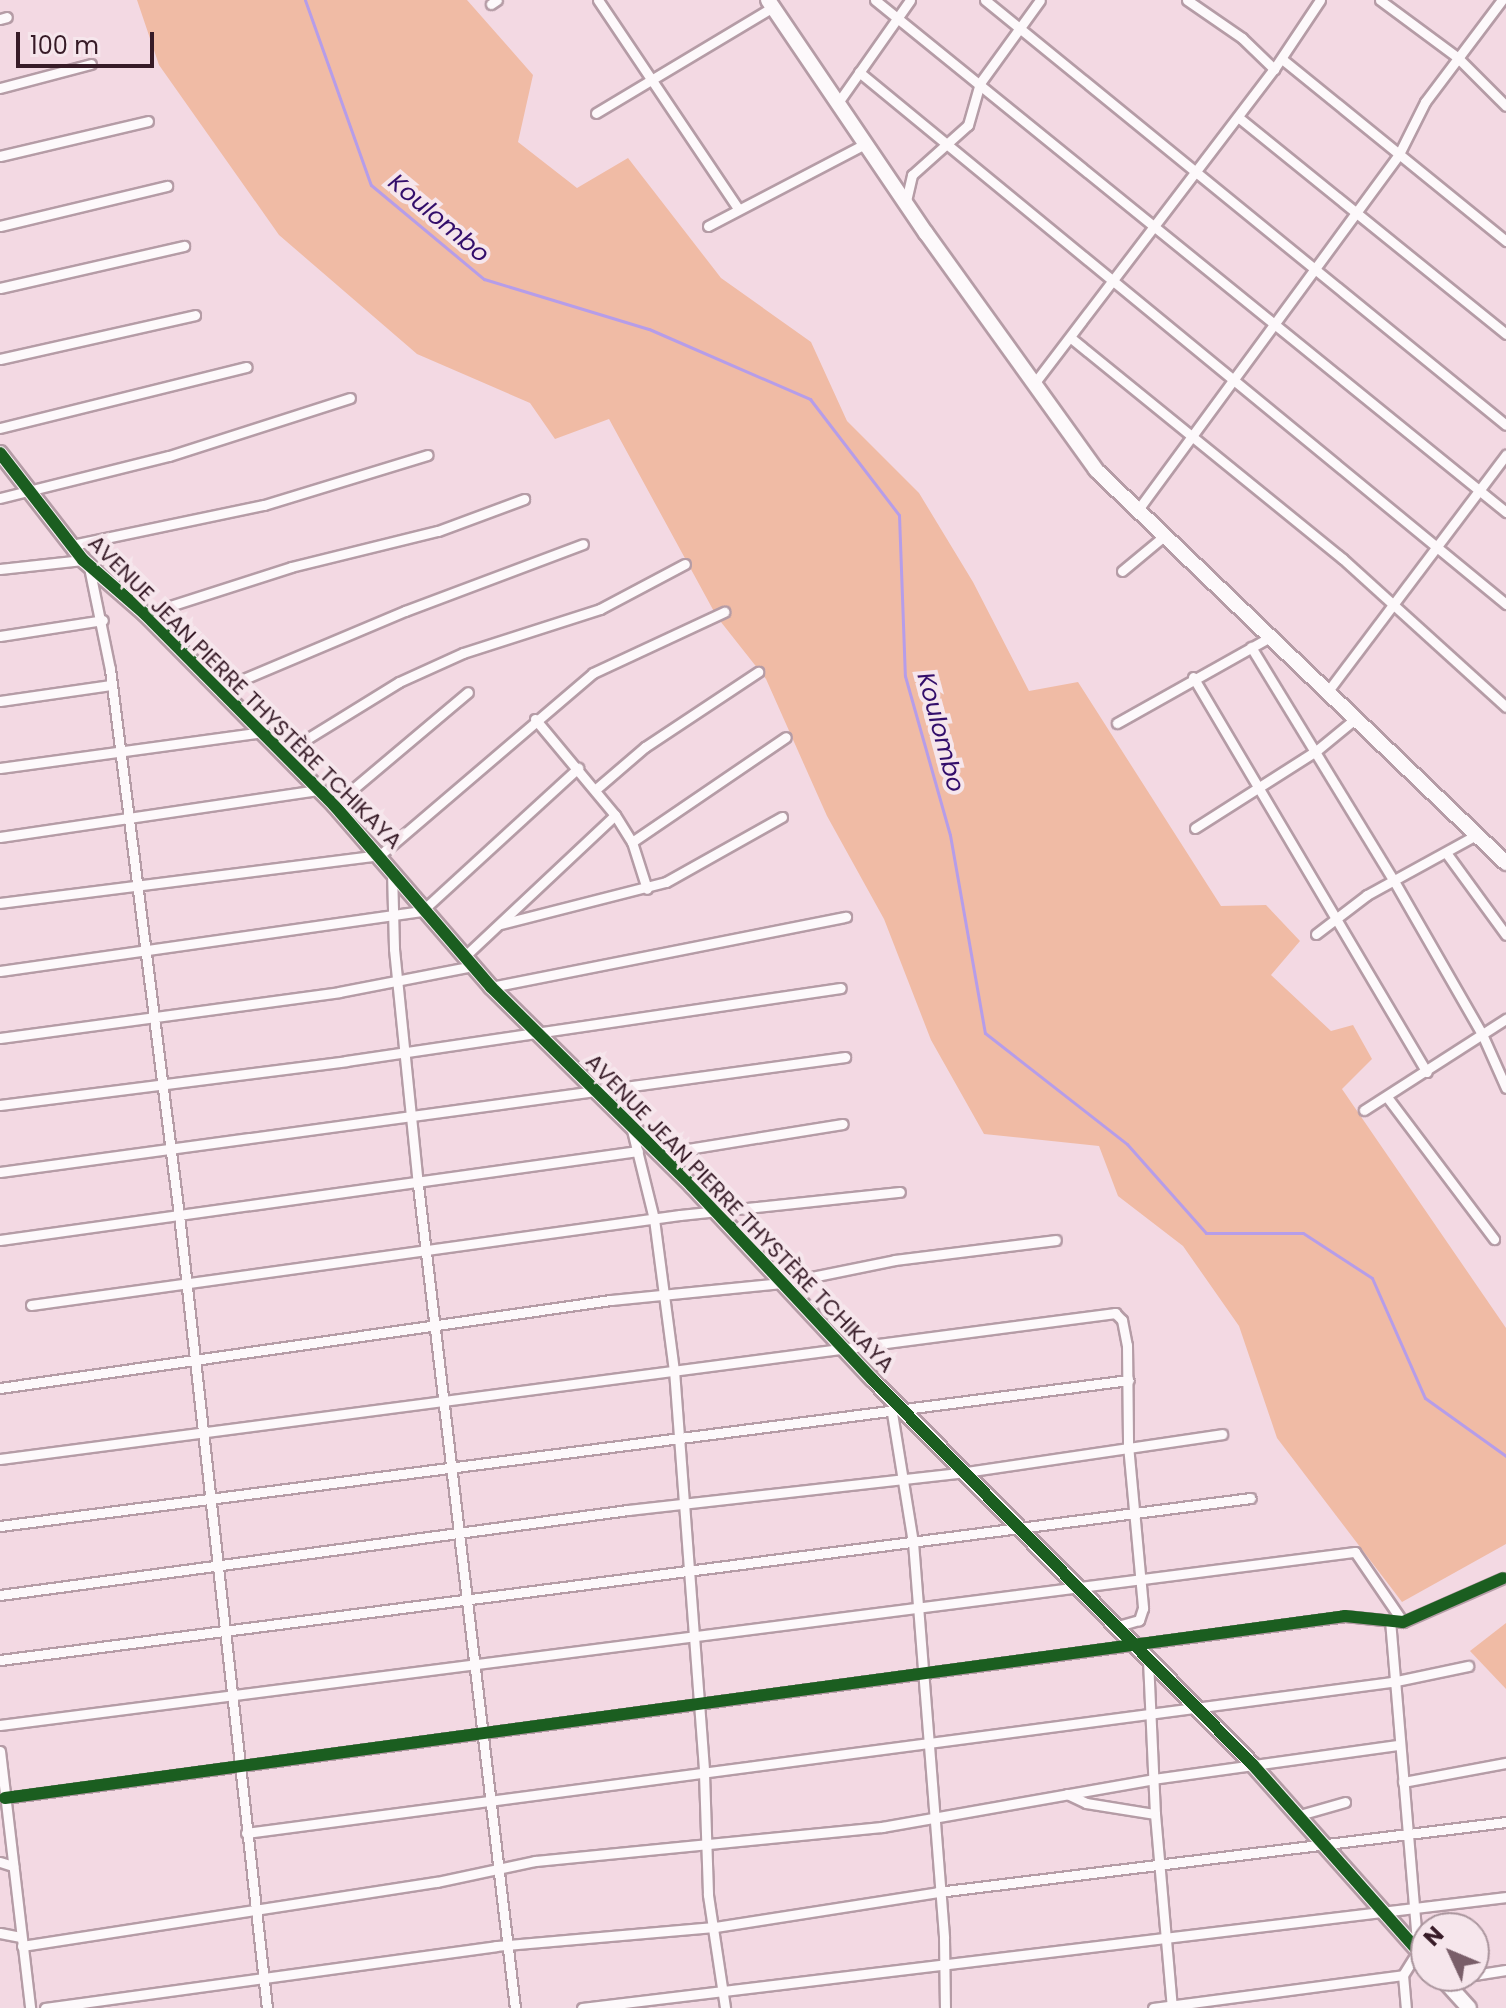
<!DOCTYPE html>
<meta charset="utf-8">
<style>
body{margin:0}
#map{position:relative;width:1506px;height:2008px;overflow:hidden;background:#f3d9e3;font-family:Poppins,sans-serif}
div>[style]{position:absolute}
.green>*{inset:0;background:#f0bba5}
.stream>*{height:3px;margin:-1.5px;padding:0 1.5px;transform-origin:1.5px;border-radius:1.5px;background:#b69de9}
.roads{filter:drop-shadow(2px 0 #b59ca6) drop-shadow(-2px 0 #b59ca6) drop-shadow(0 2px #b59ca6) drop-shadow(0 -2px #b59ca6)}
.street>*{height:9px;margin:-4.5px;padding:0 4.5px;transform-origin:4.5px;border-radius:4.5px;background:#fdf9fb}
.secondary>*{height:14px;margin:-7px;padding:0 7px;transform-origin:7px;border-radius:7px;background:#fdf9fb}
.cycleway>*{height:12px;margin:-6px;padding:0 6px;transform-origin:6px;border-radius:6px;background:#1b5e20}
span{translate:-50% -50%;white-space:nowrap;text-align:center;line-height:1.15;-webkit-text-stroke:8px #f6e6ec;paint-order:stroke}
.street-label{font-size:22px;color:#371b27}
.water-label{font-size:24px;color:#330e6b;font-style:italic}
.north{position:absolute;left:1410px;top:1912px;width:80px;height:80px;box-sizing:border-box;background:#f6e6ec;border:2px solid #aa959d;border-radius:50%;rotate:314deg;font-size:22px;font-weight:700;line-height:32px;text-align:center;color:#371b27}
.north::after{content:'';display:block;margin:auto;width:28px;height:36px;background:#795e69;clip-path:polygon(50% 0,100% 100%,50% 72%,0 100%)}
.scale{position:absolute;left:16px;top:32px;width:138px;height:36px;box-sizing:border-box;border:4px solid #371b27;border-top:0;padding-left:10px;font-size:24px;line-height:28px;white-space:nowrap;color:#371b27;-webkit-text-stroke:6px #f6e6ec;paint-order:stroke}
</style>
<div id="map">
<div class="green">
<div style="clip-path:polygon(137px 0,467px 0,533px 75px,518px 142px,577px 188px,628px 158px,721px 278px,811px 342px,847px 421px,919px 493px,973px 582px,1029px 691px,1078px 682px,1221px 906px,1266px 905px,1300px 941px,1271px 975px,1331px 1031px,1353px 1025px,1372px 1059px,1342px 1089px,1506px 1328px,1506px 1544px,1402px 1602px,1277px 1438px,1239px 1326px,1183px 1246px,1118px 1196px,1099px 1146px,984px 1134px,931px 1040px,884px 919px,827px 816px,766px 679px,717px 617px,609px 419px,555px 439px,530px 403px,417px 354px,279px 235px,159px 65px)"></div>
<div style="clip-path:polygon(1506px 1623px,1506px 1689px,1470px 1651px)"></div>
</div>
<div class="stream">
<div style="left:305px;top:0;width:196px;rotate:70.4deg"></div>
<div style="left:371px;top:185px;width:147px;rotate:39.8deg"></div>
<div style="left:484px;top:279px;width:172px;rotate:16.9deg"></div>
<div style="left:649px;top:329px;width:176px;rotate:23.5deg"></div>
<div style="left:810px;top:399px;width:146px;rotate:52.5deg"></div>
<div style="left:899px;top:515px;width:161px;rotate:87.9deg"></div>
<div style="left:905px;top:676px;width:165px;rotate:74.2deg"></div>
<div style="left:950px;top:835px;width:201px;rotate:80deg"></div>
<div style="left:985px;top:1033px;width:180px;rotate:38deg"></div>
<div style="left:1127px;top:1144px;width:119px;rotate:48.4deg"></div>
<div style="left:1206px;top:1233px;width:97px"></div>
<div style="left:1303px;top:1233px;width:82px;rotate:33.1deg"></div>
<div style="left:1372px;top:1278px;width:131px;rotate:66.2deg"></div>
<div style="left:1425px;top:1398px;width:100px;rotate:35.6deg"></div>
</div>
<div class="roads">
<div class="street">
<div style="left:598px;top:0;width:249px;rotate:56.1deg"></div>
<div style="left:875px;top:0;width:813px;rotate:39.06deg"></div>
<div style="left:985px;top:0;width:672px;rotate:39.21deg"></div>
<div style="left:1187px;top:0;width:67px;rotate:34.6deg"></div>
<div style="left:1242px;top:38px;width:45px;rotate:44.1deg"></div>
<div style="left:1380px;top:0;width:96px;rotate:36.5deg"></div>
<div style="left:1457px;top:57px;width:69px;rotate:45deg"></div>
<div style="left:491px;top:4px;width:7px;rotate:-34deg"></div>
<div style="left:0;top:19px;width:7px;rotate:-16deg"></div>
<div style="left:1282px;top:59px;width:289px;rotate:39.1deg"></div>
<div style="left:859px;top:72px;width:838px;rotate:39.43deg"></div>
<div style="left:0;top:88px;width:94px;rotate:-14.8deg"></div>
<div style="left:837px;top:104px;width:127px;rotate:-54.9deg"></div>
<div style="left:596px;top:113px;width:206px;rotate:-30.9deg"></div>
<div style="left:1238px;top:117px;width:345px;rotate:39deg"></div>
<div style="left:0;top:156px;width:152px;rotate:-13.3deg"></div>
<div style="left:906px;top:201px;width:27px;rotate:-77deg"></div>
<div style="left:912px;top:175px;width:75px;rotate:-41.8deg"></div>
<div style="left:968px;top:125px;width:44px;rotate:-74.1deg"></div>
<div style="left:980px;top:83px;width:102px;rotate:-54.1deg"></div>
<div style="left:0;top:226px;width:172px;rotate:-13.5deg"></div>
<div style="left:708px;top:226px;width:177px;rotate:-27.6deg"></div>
<div style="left:0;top:288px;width:189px;rotate:-12.9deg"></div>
<div style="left:1071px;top:338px;width:350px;rotate:39.1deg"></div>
<div style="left:1343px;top:559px;width:220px;rotate:42.2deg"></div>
<div style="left:0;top:359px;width:200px;rotate:-12.7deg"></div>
<div style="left:1033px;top:385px;width:397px;rotate:-52.7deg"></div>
<div style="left:1274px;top:69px;width:83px;rotate:-56.3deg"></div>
<div style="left:0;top:428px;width:254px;rotate:-13.9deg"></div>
<div style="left:0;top:498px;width:174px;rotate:-14deg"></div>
<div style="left:169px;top:456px;width:190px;rotate:-17.8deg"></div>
<div style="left:1137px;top:511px;width:443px;rotate:-53.7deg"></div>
<div style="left:1399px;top:154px;width:58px;rotate:-63.4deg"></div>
<div style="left:1425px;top:102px;width:128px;rotate:-53deg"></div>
<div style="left:72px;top:545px;width:196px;rotate:-11.8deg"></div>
<div style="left:264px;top:505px;width:171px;rotate:-17deg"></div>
<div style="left:89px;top:567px;width:104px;rotate:78.4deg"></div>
<div style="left:110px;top:669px;width:550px;rotate:82.8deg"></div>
<div style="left:179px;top:1215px;width:798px;rotate:83.67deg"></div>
<div style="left:0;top:569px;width:83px;rotate:-6.2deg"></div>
<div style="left:1122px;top:571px;width:53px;rotate:-39.7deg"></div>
<div style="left:145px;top:614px;width:153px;rotate:-17.8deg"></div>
<div style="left:291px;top:567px;width:151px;rotate:-13.8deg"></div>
<div style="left:438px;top:531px;width:92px;rotate:-20.4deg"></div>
<div style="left:0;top:636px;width:104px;rotate:-8.8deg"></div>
<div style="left:1251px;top:647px;width:274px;rotate:58.6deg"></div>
<div style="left:1394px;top:881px;width:177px;rotate:60.1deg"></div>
<div style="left:1482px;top:1034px;width:59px;rotate:66deg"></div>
<div style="left:1193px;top:677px;width:459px;rotate:59.4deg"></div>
<div style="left:220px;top:689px;width:201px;rotate:-22.9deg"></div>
<div style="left:405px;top:611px;width:190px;rotate:-20.6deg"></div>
<div style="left:1328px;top:691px;width:296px;rotate:-53deg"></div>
<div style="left:0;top:701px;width:112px;rotate:-8.2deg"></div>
<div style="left:535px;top:719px;width:125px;rotate:50.2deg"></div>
<div style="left:615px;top:815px;width:32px;rotate:58deg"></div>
<div style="left:632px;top:842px;width:49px;rotate:72.3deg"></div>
<div style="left:1117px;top:723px;width:176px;rotate:-29.3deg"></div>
<div style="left:284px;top:753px;width:135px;rotate:-31.7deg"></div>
<div style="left:399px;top:682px;width:70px;rotate:-24.4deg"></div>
<div style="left:463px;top:653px;width:144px;rotate:-17.8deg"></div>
<div style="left:600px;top:609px;width:96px;rotate:-27.9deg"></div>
<div style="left:0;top:768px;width:264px;rotate:-7.8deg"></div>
<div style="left:596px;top:789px;width:65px;rotate:-40.6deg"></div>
<div style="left:645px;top:747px;width:136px;rotate:-33.6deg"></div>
<div style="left:334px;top:805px;width:175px;rotate:-40.1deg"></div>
<div style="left:1195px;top:828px;width:143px;rotate:-32.5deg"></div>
<div style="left:1316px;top:751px;width:52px;rotate:-39.5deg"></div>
<div style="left:0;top:837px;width:323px;rotate:-8.4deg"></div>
<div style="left:632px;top:842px;width:186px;rotate:-34.3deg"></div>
<div style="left:1447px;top:854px;width:100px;rotate:53.9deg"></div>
<div style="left:392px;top:871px;width:78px;rotate:88.5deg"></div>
<div style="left:394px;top:949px;width:237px;rotate:84.2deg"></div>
<div style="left:418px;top:1185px;width:829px;rotate:83.28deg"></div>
<div style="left:0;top:903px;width:383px;rotate:-7.2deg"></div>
<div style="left:380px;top:855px;width:280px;rotate:-40.5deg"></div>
<div style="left:593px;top:673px;width:145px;rotate:-25deg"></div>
<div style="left:501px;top:924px;width:170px;rotate:-14.3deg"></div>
<div style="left:666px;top:882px;width:133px;rotate:-29.3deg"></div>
<div style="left:1316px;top:934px;width:64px;rotate:-37.4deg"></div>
<div style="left:1367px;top:895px;width:124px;rotate:-28.8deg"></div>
<div style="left:464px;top:957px;width:207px;rotate:-43.2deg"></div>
<div style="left:0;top:971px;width:426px;rotate:-8.1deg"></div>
<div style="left:422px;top:911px;width:212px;rotate:-42.5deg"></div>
<div style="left:491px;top:987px;width:362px;rotate:-11.2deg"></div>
<div style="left:0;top:1038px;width:342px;rotate:-7.7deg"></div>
<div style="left:339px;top:992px;width:136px;rotate:-11deg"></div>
<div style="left:1387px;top:1097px;width:178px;rotate:53deg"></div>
<div style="left:0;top:1105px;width:349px;rotate:-7.2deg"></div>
<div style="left:346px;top:1061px;width:500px;rotate:-8.39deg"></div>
<div style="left:1364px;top:1110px;width:169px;rotate:-32.7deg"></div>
<div style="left:632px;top:1130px;width:92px;rotate:76.1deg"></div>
<div style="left:654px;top:1219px;width:152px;rotate:82.5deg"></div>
<div style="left:674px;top:1370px;width:404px;rotate:85.7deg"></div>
<div style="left:704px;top:1773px;width:122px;rotate:88.1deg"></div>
<div style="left:708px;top:1895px;width:114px;rotate:81.4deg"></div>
<div style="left:657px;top:1154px;width:188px;rotate:-9.2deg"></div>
<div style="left:0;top:1172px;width:853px;rotate:-7.75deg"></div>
<div style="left:0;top:1240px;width:644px;rotate:-7.94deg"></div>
<div style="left:31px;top:1305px;width:655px;rotate:-7.9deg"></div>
<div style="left:680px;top:1215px;width:221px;rotate:-6deg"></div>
<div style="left:0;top:1388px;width:617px;rotate:-8.2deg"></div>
<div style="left:611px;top:1300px;width:172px;rotate:-5.7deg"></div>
<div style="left:782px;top:1283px;width:115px;rotate:-11.5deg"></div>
<div style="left:895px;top:1260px;width:162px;rotate:-7.1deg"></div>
<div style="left:892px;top:1413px;width:131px;rotate:80.8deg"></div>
<div style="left:913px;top:1542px;width:397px;rotate:85.5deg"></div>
<div style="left:944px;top:1938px;width:70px;rotate:89.2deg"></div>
<div style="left:0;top:1459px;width:1125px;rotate:-7.46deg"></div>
<div style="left:1115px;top:1313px;width:10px;rotate:45deg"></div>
<div style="left:1122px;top:1320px;width:25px;rotate:79deg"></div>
<div style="left:1127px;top:1345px;width:100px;rotate:89.4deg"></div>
<div style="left:1128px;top:1445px;width:164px;rotate:84.7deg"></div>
<div style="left:1143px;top:1608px;width:13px;rotate:108deg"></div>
<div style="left:1139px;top:1620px;width:25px;rotate:164deg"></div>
<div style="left:0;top:1526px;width:1138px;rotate:-7.37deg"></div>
<div style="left:0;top:1595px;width:634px;rotate:-7.71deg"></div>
<div style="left:628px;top:1510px;width:340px;rotate:-6.4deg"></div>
<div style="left:966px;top:1472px;width:259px;rotate:-8.4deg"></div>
<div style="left:1390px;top:1620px;width:332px;rotate:85.2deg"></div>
<div style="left:1418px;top:1951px;width:28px;rotate:122deg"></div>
<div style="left:1403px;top:1975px;width:33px;rotate:85deg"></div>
<div style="left:0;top:1660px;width:1261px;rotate:-7.38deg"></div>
<div style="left:1148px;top:1660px;width:154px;rotate:87.4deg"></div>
<div style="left:1155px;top:1814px;width:195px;rotate:85deg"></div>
<div style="left:0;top:1725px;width:1366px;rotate:-7.28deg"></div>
<div style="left:1355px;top:1552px;width:85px;rotate:55.6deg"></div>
<div style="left:0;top:1751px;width:259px;rotate:83.3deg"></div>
<div style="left:1403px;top:1782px;width:105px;rotate:-10.5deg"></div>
<div style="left:1067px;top:1794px;width:21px;rotate:25deg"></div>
<div style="left:1086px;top:1803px;width:70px;rotate:9.1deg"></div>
<div style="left:5px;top:1798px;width:1352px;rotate:-7.73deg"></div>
<div style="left:1345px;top:1616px;width:58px;rotate:5.9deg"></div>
<div style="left:1403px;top:1622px;width:109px;rotate:-23.7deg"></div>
<div style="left:1296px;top:1816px;width:51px;rotate:-15.9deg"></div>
<div style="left:246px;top:1833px;width:1156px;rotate:-7.51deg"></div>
<div style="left:1392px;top:1682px;width:78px;rotate:-11.9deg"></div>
<div style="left:0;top:1862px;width:14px;rotate:17deg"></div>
<div style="left:0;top:1933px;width:21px;rotate:11deg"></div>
<div style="left:22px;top:1946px;width:420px;rotate:-8.8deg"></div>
<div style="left:437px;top:1882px;width:100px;rotate:-12.1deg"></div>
<div style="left:535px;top:1861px;width:349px;rotate:-5.6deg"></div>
<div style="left:882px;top:1827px;width:275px;rotate:-10deg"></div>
<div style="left:1153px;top:1779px;width:246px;rotate:-7.9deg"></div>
<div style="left:1474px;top:1975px;width:32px;rotate:-9deg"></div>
<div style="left:1445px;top:1981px;width:25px;rotate:-12deg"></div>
<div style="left:45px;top:2008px;width:455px;rotate:-7.8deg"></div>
<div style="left:496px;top:1946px;width:220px;rotate:-5deg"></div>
<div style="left:715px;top:1927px;width:226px;rotate:-8.9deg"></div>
<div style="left:938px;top:1892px;width:572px;rotate:-7.03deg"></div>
<div style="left:582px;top:2008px;width:931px;rotate:-6.85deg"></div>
<div style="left:1153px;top:2008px;width:252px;rotate:-7.5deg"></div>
</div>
<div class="secondary">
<div style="left:768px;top:0;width:282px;rotate:55.9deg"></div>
<div style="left:926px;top:233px;width:292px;rotate:54.3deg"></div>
<div style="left:1096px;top:470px;width:568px;rotate:43.79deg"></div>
<div style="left:0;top:453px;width:135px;rotate:52.2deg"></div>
<div style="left:83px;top:560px;width:82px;rotate:41.1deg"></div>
<div style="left:145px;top:614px;width:269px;rotate:45.3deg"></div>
<div style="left:334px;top:805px;width:240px;rotate:49.2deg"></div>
<div style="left:491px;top:987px;width:283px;rotate:44.7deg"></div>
<div style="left:692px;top:1186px;width:264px;rotate:47deg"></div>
<div style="left:872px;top:1379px;width:542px;rotate:45.37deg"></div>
<div style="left:1253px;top:1765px;width:261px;rotate:48.4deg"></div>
<div style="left:1440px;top:1976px;width:43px;rotate:47.8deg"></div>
</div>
</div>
<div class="cycleway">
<div style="left:0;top:453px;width:135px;rotate:52.2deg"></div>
<div style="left:83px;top:560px;width:82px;rotate:41.1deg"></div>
<div style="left:145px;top:614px;width:269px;rotate:45.3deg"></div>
<div style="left:334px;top:805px;width:240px;rotate:49.2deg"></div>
<div style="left:491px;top:987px;width:283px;rotate:44.7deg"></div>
<div style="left:692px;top:1186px;width:264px;rotate:47deg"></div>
<div style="left:872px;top:1379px;width:542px;rotate:45.37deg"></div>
<div style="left:1253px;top:1765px;width:261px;rotate:48.4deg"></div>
<div style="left:5px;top:1798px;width:1352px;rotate:-7.73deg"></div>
<div style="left:1345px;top:1616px;width:58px;rotate:5.9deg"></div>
<div style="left:1403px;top:1622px;width:109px;rotate:-23.7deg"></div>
</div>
<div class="street-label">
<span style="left:245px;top:692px;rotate:45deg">AVENUE JEAN PIERRE THYSTÈRE TCHIKAYA</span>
<span style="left:740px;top:1213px;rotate:46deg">AVENUE JEAN PIERRE THYSTÈRE TCHIKAYA</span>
</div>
<div class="water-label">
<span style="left:439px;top:218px;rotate:40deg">Koulombo</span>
<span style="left:941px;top:732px;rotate:75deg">Koulombo</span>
</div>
<div class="north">N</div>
<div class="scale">100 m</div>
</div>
